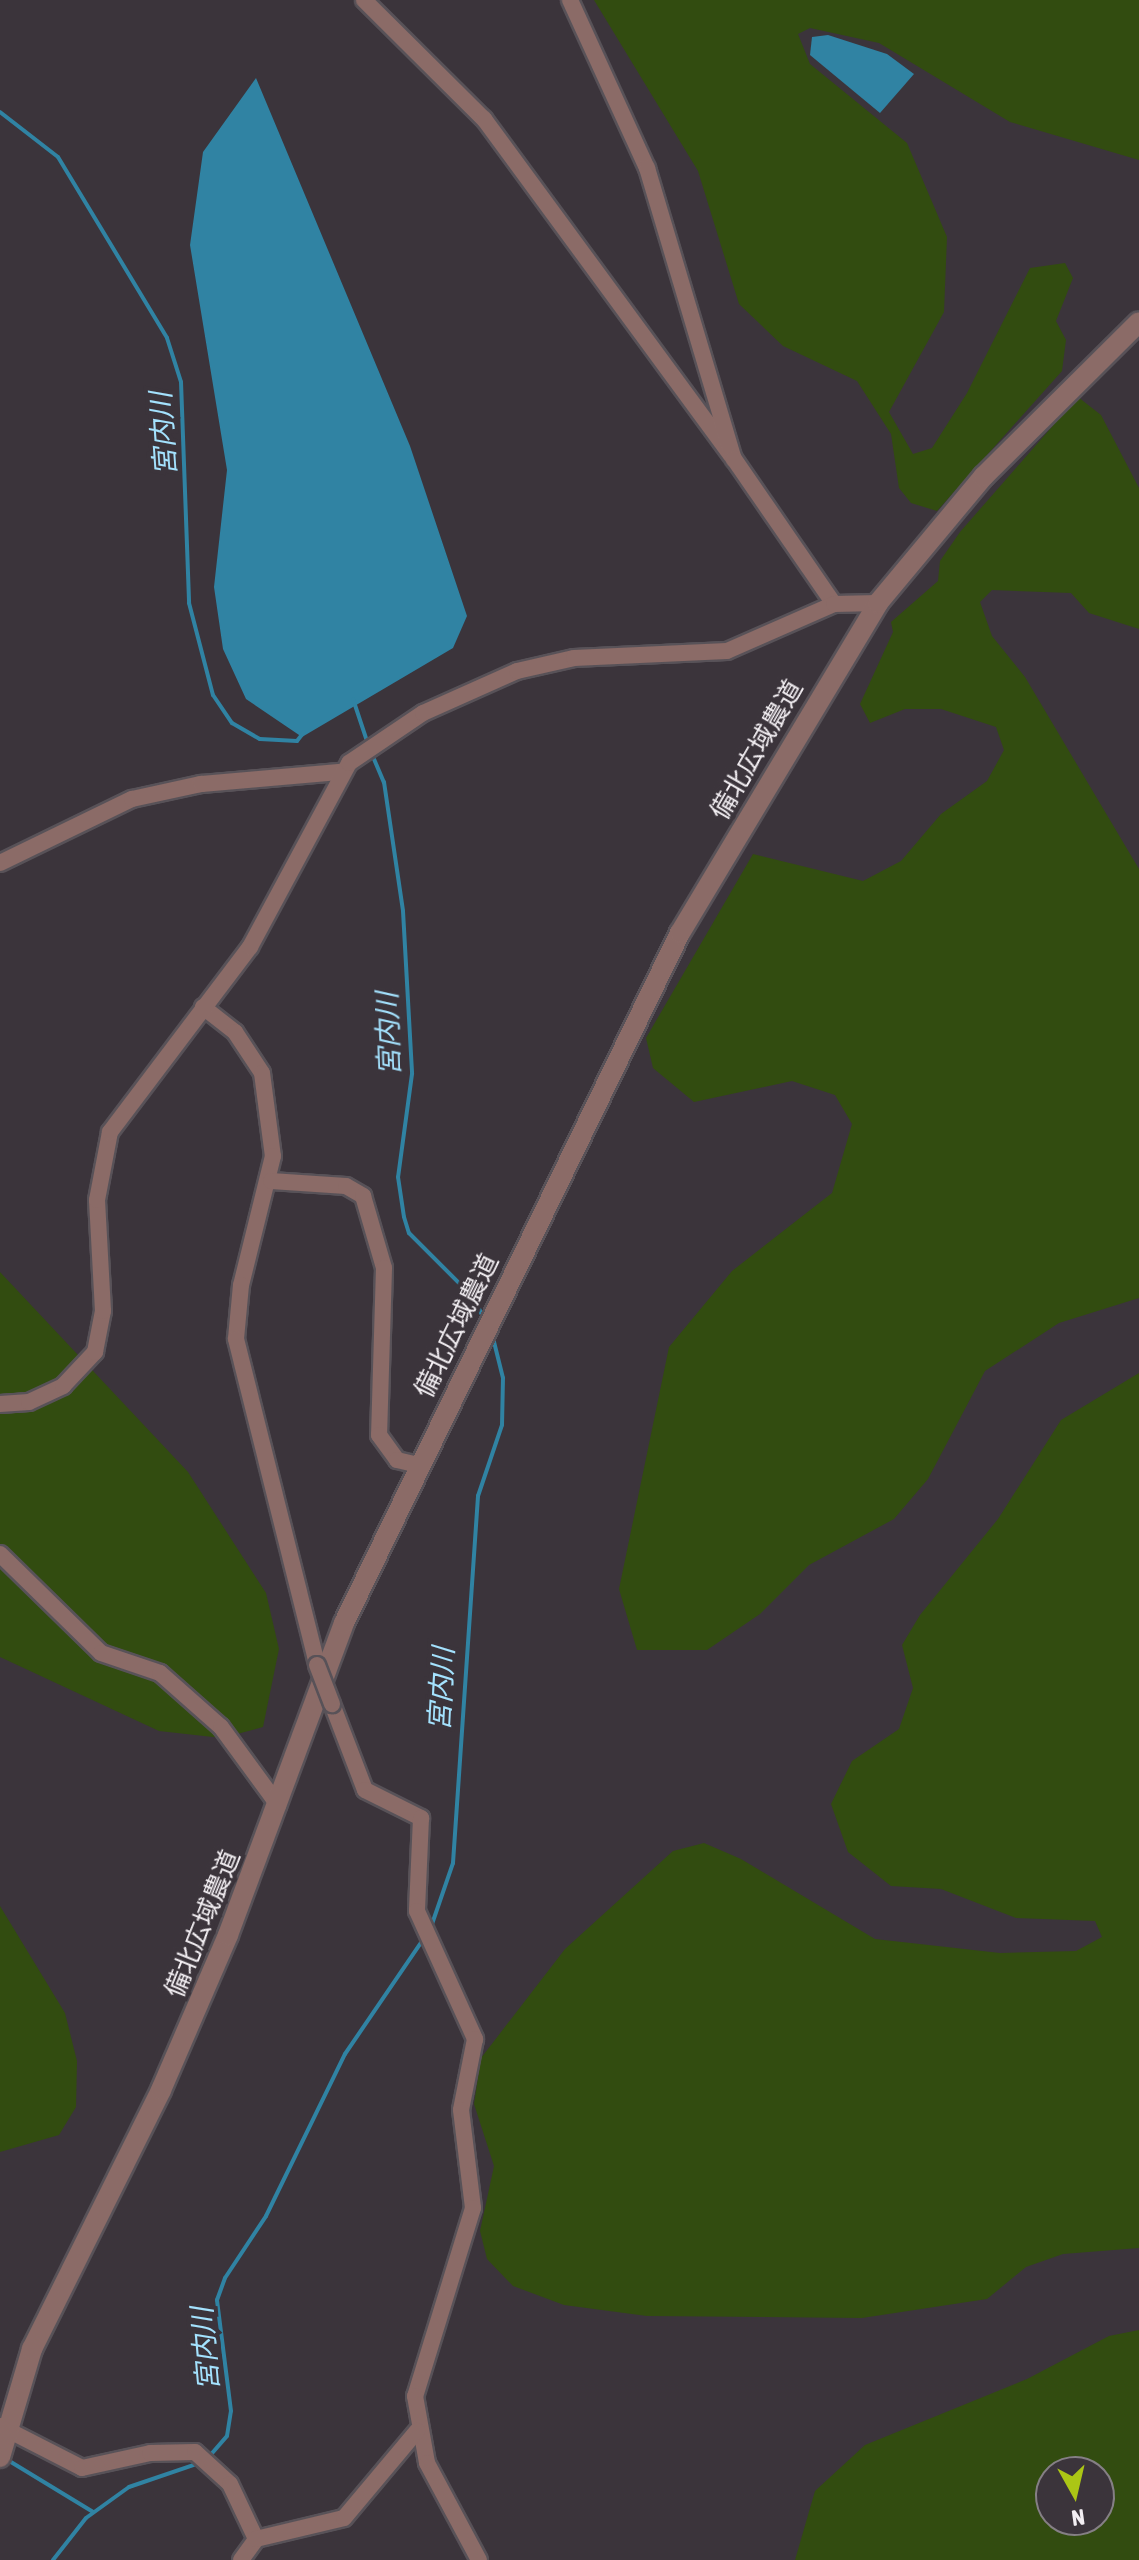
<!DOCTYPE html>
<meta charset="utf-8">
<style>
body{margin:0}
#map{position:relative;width:1139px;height:2560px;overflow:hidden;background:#3b343b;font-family:"Asap Condensed","Noto Sans JP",sans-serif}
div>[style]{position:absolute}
.green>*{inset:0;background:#324c10}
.water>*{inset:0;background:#3083a3}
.stream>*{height:4px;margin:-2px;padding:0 2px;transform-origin:2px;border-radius:2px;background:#3083a3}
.roads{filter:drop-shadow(2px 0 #585258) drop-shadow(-2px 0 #585258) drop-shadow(0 2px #585258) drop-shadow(0 -2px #585258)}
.minor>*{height:16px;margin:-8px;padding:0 8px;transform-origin:8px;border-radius:8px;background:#8b6b67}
.tertiary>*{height:20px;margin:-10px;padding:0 10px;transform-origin:10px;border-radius:10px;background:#8b6b67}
.bridges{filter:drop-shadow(2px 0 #585258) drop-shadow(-2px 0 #585258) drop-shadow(0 2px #585258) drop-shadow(0 -2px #585258)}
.minor-bridge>*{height:16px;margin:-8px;padding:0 8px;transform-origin:8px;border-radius:8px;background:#8b6b67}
span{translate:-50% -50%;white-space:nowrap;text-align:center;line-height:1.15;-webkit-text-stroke:8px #3b343b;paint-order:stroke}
.street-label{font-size:26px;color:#f3eff3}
.water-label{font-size:28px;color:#a4e2fe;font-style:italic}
.north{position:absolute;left:1035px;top:2456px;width:80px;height:80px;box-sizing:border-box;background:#3b343b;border:2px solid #857f85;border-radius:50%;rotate:172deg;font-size:22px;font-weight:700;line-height:32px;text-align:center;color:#f3eff3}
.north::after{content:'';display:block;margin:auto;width:28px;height:36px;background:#abc615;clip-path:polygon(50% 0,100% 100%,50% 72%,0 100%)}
</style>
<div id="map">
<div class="green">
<div style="clip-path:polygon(594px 0,1139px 0,1139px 160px,1010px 122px,879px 43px,810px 28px,798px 34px,810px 64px,907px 143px,947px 237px,944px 312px,889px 412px,913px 454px,932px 448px,967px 393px,1030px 268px,1065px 263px,1073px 278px,1056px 321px,1066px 340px,1062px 371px,937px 511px,911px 503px,899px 488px,891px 434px,857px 381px,783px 346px,739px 304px,698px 171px)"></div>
<div style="clip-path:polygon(1078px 397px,1101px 415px,1139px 488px,1139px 629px,1089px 613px,1071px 593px,992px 590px,980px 602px,992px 636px,1025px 677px,1139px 869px,1139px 1298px,1059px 1323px,985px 1371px,928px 1479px,894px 1519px,809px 1565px,760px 1614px,707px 1650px,637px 1650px,619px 1589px,669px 1347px,732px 1271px,832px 1193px,852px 1124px,835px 1095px,792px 1081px,694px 1102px,653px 1068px,646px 1038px,753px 854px,863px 881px,901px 861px,941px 814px,987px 781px,1004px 750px,996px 727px,941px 709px,905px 709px,870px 723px,860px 704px,893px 632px,891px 622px,938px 581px,940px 561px,960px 532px)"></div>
<div style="clip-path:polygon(0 1272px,188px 1472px,266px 1593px,279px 1649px,263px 1727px,222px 1738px,159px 1731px,0 1657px)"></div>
<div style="clip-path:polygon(1139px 1373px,1139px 2248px,1063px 2254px,1026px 2267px,987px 2299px,862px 2318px,647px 2316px,564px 2305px,513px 2286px,487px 2259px,480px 2231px,494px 2166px,474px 2104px,481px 2058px,565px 1949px,673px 1851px,704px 1843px,741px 1859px,875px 1939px,1000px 1953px,1076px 1951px,1102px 1937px,1095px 1921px,1016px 1918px,941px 1889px,891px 1886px,848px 1852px,831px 1804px,852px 1761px,899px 1729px,913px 1688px,902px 1645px,920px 1615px,998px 1519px,1061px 1420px)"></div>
<div style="clip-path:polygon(0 1906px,65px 2013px,77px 2061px,76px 2107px,59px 2135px,0 2152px)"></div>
<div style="clip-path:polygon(evenodd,1139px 2330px,1139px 2560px,795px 2560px,815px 2491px,865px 2445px,1027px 2379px,1109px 2336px,1139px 2330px,1051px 2472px,1099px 2472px,1099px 2520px,1051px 2520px,1051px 2472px)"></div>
</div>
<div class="water">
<div style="clip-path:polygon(828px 35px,887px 54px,914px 74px,880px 113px,810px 55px,812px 37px)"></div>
<div style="clip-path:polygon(256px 78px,410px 446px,467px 616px,453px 648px,302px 737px,246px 699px,223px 649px,214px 587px,227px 470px,190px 245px,203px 152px)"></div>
</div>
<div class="stream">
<div style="left:0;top:112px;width:73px;rotate:37.8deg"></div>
<div style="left:58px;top:157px;width:211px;rotate:58.9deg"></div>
<div style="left:167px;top:338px;width:46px;rotate:72.3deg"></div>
<div style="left:181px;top:382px;width:221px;rotate:87.9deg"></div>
<div style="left:189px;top:603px;width:95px;rotate:75.4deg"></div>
<div style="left:213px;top:695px;width:34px;rotate:56deg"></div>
<div style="left:232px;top:723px;width:32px;rotate:30deg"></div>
<div style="left:260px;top:739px;width:37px;rotate:3deg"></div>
<div style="left:297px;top:741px;width:11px;rotate:-52deg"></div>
<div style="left:353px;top:699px;width:47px;rotate:71.6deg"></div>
<div style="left:371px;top:752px;width:33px;rotate:67deg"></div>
<div style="left:384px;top:782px;width:130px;rotate:81.6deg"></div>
<div style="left:403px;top:911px;width:163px;rotate:86.8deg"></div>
<div style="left:412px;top:1074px;width:104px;rotate:97.7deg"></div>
<div style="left:398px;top:1177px;width:40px;rotate:81.5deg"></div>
<div style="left:404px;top:1217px;width:17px;rotate:73deg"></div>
<div style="left:409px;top:1233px;width:91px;rotate:45deg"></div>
<div style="left:473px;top:1297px;width:25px;rotate:63deg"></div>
<div style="left:431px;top:1927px;width:68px;rotate:-71deg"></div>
<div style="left:453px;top:1863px;width:368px;rotate:-86.1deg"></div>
<div style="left:478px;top:1496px;width:75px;rotate:-71.3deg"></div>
<div style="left:502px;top:1425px;width:47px;rotate:-88.8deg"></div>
<div style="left:503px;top:1378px;width:45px;rotate:-104deg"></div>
<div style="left:6px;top:2459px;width:102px;rotate:31.3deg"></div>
<div style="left:207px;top:2459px;width:30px;rotate:-49deg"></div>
<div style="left:227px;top:2436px;width:25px;rotate:-81deg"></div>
<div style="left:231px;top:2411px;width:112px;rotate:-97.2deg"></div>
<div style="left:217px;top:2300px;width:23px;rotate:-70deg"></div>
<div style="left:225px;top:2278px;width:74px;rotate:-56.5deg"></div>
<div style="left:266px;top:2216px;width:180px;rotate:-64deg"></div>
<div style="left:345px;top:2054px;width:140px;rotate:-55.7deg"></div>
<div style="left:53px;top:2560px;width:53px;rotate:-51.8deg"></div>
<div style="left:86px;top:2518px;width:53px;rotate:-35.8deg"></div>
<div style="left:129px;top:2487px;width:74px;rotate:-18.9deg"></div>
</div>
<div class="roads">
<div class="minor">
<div style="left:364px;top:0;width:169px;rotate:44.8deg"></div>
<div style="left:484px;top:119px;width:417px;rotate:53.7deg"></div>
<div style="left:570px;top:0;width:185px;rotate:65.4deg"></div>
<div style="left:647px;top:168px;width:304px;rotate:73.4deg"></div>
<div style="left:734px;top:459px;width:176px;rotate:55.4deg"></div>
<div style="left:0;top:863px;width:147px;rotate:-25.9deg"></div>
<div style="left:132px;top:799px;width:71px;rotate:-12.3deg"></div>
<div style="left:201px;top:784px;width:139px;rotate:-5deg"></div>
<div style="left:203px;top:1007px;width:41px;rotate:38deg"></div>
<div style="left:235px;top:1032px;width:49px;rotate:56.6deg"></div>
<div style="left:262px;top:1073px;width:84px;rotate:82.5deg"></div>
<div style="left:273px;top:1156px;width:133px;rotate:103.9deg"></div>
<div style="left:241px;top:1285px;width:54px;rotate:95.3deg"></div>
<div style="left:236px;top:1339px;width:336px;rotate:76deg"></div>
<div style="left:271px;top:1181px;width:75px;rotate:3.8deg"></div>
<div style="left:346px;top:1186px;width:20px;rotate:30deg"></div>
<div style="left:363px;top:1196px;width:75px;rotate:73.7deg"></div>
<div style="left:384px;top:1268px;width:167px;rotate:91.7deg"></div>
<div style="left:379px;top:1435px;width:31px;rotate:54deg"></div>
<div style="left:397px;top:1460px;width:22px;rotate:13deg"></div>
<div style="left:0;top:1404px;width:29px;rotate:-4deg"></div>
<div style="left:29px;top:1402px;width:38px;rotate:-25deg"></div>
<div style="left:63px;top:1386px;width:47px;rotate:-46.7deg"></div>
<div style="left:95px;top:1352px;width:42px;rotate:-79deg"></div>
<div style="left:103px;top:1311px;width:111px;rotate:-93.1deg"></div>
<div style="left:97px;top:1200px;width:69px;rotate:-79.2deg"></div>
<div style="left:110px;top:1132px;width:232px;rotate:-52.9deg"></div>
<div style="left:250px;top:947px;width:209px;rotate:-61.7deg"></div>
<div style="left:349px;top:763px;width:89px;rotate:-34deg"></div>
<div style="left:423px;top:713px;width:103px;rotate:-24.1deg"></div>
<div style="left:517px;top:671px;width:58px;rotate:-12.8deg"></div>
<div style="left:574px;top:658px;width:153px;rotate:-2.6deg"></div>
<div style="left:727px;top:651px;width:117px;rotate:-23.7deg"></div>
<div style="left:834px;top:604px;width:44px;rotate:-1.3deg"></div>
<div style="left:0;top:1554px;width:141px;rotate:44.4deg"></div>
<div style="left:101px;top:1653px;width:62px;rotate:18.7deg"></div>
<div style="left:160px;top:1673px;width:81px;rotate:41.5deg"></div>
<div style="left:221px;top:1727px;width:97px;rotate:53.8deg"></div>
<div style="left:332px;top:1704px;width:92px;rotate:69deg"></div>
<div style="left:365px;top:1790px;width:63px;rotate:26.6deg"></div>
<div style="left:421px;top:1818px;width:93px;rotate:92.5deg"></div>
<div style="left:417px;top:1911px;width:141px;rotate:65.6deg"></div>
<div style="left:475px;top:2039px;width:72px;rotate:101.2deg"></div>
<div style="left:461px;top:2110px;width:99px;rotate:83deg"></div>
<div style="left:473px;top:2208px;width:197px;rotate:107.1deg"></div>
<div style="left:415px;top:2396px;width:68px;rotate:79.8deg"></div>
<div style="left:427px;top:2463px;width:110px;rotate:61.8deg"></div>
<div style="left:0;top:2426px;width:92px;rotate:27.1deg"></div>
<div style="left:82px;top:2468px;width:70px;rotate:-12.4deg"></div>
<div style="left:150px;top:2453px;width:45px;rotate:-1.3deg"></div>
<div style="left:195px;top:2452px;width:47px;rotate:42.4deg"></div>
<div style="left:230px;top:2484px;width:61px;rotate:64.7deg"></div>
<div style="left:241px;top:2560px;width:26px;rotate:-54deg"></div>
<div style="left:256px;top:2539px;width:90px;rotate:-13.4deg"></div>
<div style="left:344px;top:2518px;width:114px;rotate:-50deg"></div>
</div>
<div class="tertiary">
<div style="left:0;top:2457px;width:113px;rotate:-73.5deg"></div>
<div style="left:32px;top:2349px;width:289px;rotate:-63.5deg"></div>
<div style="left:161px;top:2090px;width:169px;rotate:-66.6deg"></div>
<div style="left:228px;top:1935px;width:333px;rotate:-69.6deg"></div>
<div style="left:344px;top:1623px;width:767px;rotate:-64.04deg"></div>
<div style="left:680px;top:933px;width:385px;rotate:-59deg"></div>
<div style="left:878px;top:603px;width:165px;rotate:-50.2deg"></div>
<div style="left:984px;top:476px;width:218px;rotate:-44.8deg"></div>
</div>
</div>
<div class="bridges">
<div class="minor-bridge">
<div style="left:317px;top:1665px;width:42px;rotate:69deg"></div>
</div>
</div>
<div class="street-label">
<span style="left:757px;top:750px;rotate:-60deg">備北広域農道</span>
<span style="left:457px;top:1326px;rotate:-64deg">備北広域農道</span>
<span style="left:203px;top:1924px;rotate:-68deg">備北広域農道</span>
</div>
<div class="water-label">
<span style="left:163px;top:434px;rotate:-94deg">宮内川</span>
<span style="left:388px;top:1034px;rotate:-92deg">宮内川</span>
<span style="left:441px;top:1689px;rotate:-87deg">宮内川</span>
<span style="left:205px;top:2349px;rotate:-95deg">宮内川</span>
</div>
<div class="north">N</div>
</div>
